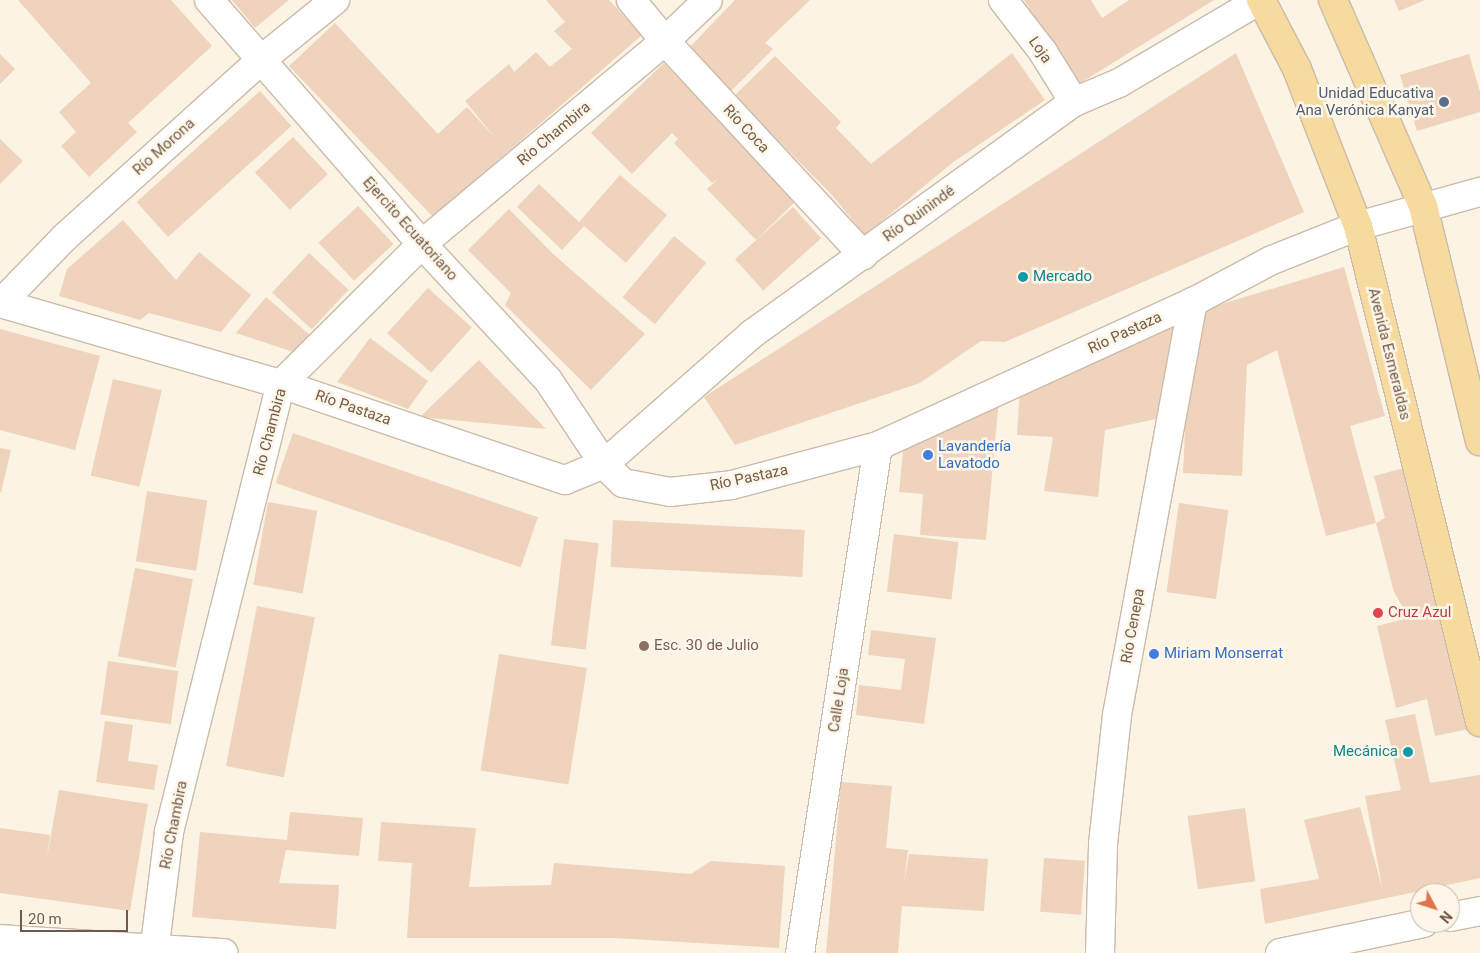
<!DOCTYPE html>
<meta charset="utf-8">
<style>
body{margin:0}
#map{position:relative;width:1480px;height:953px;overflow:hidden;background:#fbf3e3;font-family:Roboto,sans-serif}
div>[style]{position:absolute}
.building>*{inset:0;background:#efd3bc;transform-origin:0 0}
.roads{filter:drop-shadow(1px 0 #cba) drop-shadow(-1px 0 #cba) drop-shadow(0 1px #cba) drop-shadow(0 -1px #cba)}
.street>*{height:28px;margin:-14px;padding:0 14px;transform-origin:14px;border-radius:14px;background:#fff}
.secondary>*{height:28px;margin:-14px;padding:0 14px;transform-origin:14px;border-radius:14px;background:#fff}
.primary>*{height:28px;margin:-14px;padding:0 14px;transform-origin:14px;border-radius:14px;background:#f7da9e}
.dots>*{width:14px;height:14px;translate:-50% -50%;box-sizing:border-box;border:2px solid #fef7e9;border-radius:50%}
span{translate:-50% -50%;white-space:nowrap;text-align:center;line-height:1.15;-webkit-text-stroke:5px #fef7e9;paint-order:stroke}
.street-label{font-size:15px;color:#725a4a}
.service-label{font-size:15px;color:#4e5e75}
.right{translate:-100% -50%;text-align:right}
.culture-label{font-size:15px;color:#0d838f}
.left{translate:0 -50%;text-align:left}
.shop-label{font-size:15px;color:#366cbe}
.health-label{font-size:15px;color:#be3a42}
.education-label{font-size:15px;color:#785e54}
.north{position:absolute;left:1410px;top:883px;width:50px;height:50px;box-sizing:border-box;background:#fef7e9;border:1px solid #c6b8a9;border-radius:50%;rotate:130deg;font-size:14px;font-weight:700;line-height:20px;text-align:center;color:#725a4a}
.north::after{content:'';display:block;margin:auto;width:18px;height:22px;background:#e0754d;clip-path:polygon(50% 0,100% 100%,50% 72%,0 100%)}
.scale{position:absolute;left:20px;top:910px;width:108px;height:22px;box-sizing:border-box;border:2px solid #725a4a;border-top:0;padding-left:6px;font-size:15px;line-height:18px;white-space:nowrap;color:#725a4a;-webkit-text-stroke:4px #fef7e9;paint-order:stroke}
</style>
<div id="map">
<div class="building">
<div style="clip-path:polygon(18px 0,171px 0,212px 46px,128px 123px,121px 116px,137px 132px,89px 177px,61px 146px,76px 132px,59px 112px,91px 83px)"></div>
<div style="clip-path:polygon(232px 0,289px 0,255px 28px)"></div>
<div style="clip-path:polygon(546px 0,609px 0,642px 35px,433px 217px,289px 66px,335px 23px,438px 134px,467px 107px,496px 139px,465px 101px,509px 64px,514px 72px,536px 52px,550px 67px,572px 49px,554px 31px,565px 22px)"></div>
<div style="clip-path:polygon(735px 0,810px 0,765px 43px,773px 49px,728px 94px,685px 52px)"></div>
<div style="clip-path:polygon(1024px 0,1091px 0,1102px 18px,1129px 0,1214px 0,1074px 87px,1026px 11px,1029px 8px)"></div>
<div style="clip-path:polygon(1394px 0,1425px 0,1399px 11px)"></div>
<div style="clip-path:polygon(1012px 53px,1045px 100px,952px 163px,865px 235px,832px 195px,734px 96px,775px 56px,841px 122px,836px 128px,871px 164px)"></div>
<div style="clip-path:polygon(1236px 53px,1304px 212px,1005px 342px,981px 341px,920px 383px,735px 445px,704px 397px)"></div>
<div style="clip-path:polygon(0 54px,15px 69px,0 84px)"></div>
<div style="clip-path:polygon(1469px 54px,1480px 92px,1480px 112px,1417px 131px,1400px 75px)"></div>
<div style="clip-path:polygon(664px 63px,796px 201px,756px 240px,707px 189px,718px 179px,712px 183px,674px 143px,678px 139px,672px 133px,632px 174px,591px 133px)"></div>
<div style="left:260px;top:91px;width:47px;height:166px;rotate:48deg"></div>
<div style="left:293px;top:137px;width:51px;height:52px;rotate:47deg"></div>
<div style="clip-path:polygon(0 139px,23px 161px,0 184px)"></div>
<div style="clip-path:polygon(620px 175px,667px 215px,626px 263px,584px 226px,562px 250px,517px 207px,539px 184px,579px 222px)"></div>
<div style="left:358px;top:206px;width:52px;height:54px;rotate:47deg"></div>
<div style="left:793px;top:207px;width:42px;height:78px;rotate:48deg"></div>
<div style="clip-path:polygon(509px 209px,552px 253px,645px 334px,591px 390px,505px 305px,511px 293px,468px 250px)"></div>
<div style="clip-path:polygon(123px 220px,176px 280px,199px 252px,251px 295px,221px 332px,149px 313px,140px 320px,59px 296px,67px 269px)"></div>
<div style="left:674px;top:236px;width:42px;height:80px;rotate:40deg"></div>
<div style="left:309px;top:253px;width:54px;height:54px;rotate:43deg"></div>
<div style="clip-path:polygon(1344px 267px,1385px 416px,1350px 426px,1376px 523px,1385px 518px,1374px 476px,1404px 468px,1469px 729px,1435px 736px,1427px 699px,1396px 708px,1377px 626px,1409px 618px,1394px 592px,1376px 523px,1326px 536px,1277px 350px,1247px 365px,1242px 476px,1183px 473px,1188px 363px,1202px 310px)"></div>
<div style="left:428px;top:288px;width:59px;height:61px;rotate:42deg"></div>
<div style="clip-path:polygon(266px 297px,311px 336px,297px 353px,236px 333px)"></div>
<div style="clip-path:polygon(1176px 322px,1165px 417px,1105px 430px,1098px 497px,1044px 491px,1053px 437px,1017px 435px,1020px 389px)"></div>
<div style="clip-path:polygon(0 329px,100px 356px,75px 450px,0 430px)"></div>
<div style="clip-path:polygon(370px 338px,428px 381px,408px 409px,337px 382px)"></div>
<div style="clip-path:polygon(479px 360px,546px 429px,420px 417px)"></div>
<div style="left:113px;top:379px;width:50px;height:99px;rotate:13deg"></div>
<div style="clip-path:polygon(999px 399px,986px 540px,920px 535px,923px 494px,899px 492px,904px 442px)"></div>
<div style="left:293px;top:433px;width:259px;height:53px;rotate:19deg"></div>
<div style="clip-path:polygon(0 448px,11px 450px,1px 492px,0 492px)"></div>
<div style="left:147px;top:491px;width:61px;height:71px;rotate:9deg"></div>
<div style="left:268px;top:502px;width:50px;height:84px;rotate:10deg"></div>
<div style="left:1179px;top:503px;width:50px;height:90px;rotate:8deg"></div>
<div style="left:613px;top:520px;width:192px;height:47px;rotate:3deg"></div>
<div style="left:894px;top:534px;width:65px;height:58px;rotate:7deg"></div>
<div style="left:564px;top:539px;width:35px;height:107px;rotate:7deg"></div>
<div style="left:135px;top:568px;width:59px;height:90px;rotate:11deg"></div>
<div style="left:257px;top:606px;width:59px;height:163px;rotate:11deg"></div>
<div style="clip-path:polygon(871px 630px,936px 638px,924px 724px,856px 715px,859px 685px,901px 690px,905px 659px,868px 655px)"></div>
<div style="left:499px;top:654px;width:89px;height:118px;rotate:9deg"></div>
<div style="left:108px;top:661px;width:71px;height:54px;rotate:8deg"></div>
<div style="clip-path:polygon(1415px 714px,1430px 783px,1480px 775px,1480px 878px,1265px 924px,1260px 889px,1319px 879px,1304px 820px,1360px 807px,1383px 891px,1365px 796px,1401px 790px,1385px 720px)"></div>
<div style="clip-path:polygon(105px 721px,133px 725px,128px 761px,158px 765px,154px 790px,96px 782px)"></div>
<div style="clip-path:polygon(841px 782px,892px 786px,886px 848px,908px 850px,904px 884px,909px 854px,988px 859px,984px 911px,902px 906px,898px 953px,826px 953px)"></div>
<div style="clip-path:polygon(59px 790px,148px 804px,130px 911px,0 893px,0 828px,50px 835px,47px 857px)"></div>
<div style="left:1245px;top:808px;width:74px;height:58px;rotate:82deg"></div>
<div style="clip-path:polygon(290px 812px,363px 818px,359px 856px,286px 850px,279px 883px,339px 885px,336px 929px,192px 917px,200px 832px,287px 840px)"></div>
<div style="clip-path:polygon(381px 822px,476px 828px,469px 887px,551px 885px,554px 863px,691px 874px,711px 861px,785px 866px,779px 948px,615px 938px,407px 938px,412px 863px,378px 861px)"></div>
<div style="left:1044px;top:858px;width:41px;height:54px;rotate:4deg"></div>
</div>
<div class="roads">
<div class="street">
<div style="left:209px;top:0;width:324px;rotate:48.9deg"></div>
<div style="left:422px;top:244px;width:185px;rotate:47.2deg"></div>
<div style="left:548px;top:380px;width:101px;rotate:56.3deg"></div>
<div style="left:604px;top:464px;width:197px;rotate:-41.3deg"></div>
<div style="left:752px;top:334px;width:397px;rotate:-35.8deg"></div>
<div style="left:1074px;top:102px;width:49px;rotate:-22.9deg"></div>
<div style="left:1119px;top:83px;width:164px;rotate:-30.5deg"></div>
<div style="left:631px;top:0;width:53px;rotate:50.3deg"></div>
<div style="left:665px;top:41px;width:292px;rotate:47.2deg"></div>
<div style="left:1003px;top:0;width:66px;rotate:52.4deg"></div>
<div style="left:1043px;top:52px;width:59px;rotate:58.2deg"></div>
<div style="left:0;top:303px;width:292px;rotate:16.1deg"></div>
<div style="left:281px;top:384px;width:300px;rotate:18.7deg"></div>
<div style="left:565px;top:480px;width:42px;rotate:-22.3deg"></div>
<div style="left:604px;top:464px;width:27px;rotate:45deg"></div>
<div style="left:623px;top:483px;width:48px;rotate:10.8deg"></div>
<div style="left:670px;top:492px;width:62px;rotate:-6.4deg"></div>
<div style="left:732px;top:485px;width:151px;rotate:-15deg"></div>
<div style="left:878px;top:446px;width:346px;rotate:-24.6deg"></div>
<div style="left:1193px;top:302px;width:89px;rotate:-28deg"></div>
<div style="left:1272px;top:260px;width:92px;rotate:-21.6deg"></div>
<div style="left:1358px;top:226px;width:127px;rotate:-15.6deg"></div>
<div style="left:1px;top:303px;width:92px;rotate:-45.9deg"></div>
<div style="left:65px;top:237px;width:266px;rotate:-42.1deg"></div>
<div style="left:262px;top:59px;width:94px;rotate:-38.9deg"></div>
<div style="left:154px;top:953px;width:122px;rotate:-82.9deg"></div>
<div style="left:169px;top:832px;width:462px;rotate:-76deg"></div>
<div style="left:281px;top:384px;width:199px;rotate:-44.8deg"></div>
<div style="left:422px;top:244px;width:317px;rotate:-39.9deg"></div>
<div style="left:665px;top:41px;width:59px;rotate:-43.6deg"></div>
<div style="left:800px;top:953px;width:513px;rotate:-81.25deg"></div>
<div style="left:1100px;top:953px;width:109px;rotate:-88.4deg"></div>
<div style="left:1103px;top:844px;width:130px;rotate:-83.8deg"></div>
<div style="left:1117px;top:715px;width:420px;rotate:-79.6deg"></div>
</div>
<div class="secondary">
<div style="left:1450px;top:917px;width:31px;rotate:-11deg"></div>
<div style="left:0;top:939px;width:224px;rotate:3.6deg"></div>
<div style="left:1280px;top:953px;width:147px;rotate:-11.8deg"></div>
</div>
<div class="primary">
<div style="left:1261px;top:0;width:78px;rotate:62.4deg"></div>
<div style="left:1297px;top:69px;width:168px;rotate:68.8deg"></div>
<div style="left:1358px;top:226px;width:511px;rotate:76.18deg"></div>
<div style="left:1333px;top:0;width:225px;rotate:66.4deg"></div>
<div style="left:1423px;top:206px;width:242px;rotate:76.4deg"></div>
</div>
</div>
<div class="dots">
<div style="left:1444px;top:102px;background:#5c6f8a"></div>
<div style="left:1023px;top:277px;background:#0f9aa8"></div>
<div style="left:928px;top:455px;background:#3f7fe0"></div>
<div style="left:1378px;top:613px;background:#e0444e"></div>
<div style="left:644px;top:646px;background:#8d6e63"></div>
<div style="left:1154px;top:654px;background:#3f7fe0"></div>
<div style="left:1408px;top:752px;background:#0f9aa8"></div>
</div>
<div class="street-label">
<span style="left:1040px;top:50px;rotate:55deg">Loja</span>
<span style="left:746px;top:129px;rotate:47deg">Río Coca</span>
<span style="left:554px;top:134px;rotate:-40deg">Río Chambira</span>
<span style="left:164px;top:147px;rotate:-42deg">Río Morona</span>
<span style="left:919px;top:214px;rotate:-36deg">Río Quinindé</span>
<span style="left:410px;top:229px;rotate:48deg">Ejercito Ecuatoriano</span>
<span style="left:1125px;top:333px;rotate:-25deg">Río Pastaza</span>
<span style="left:1389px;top:354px;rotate:76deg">Avenida Esmeraldas</span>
<span style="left:353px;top:408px;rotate:19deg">Río Pastaza</span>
<span style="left:270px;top:432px;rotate:-75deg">Río Chambira</span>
<span style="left:749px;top:478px;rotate:-12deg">Río Pastaza</span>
<span style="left:1133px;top:626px;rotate:-80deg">Río Cenepa</span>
<span style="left:839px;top:700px;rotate:-81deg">Calle Loja</span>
<span style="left:174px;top:825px;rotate:-79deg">Río Chambira</span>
</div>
<div class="service-label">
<span class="right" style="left:1434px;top:102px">Unidad Educativa<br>Ana Verónica Kanyat</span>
</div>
<div class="culture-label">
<span class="left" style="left:1033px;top:277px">Mercado</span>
<span class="right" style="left:1398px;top:752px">Mecánica</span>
</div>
<div class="shop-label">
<span class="left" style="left:938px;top:455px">Lavandería<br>Lavatodo</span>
<span class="left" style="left:1164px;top:654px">Miriam Monserrat</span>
</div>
<div class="health-label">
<span class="left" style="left:1388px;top:613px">Cruz Azul</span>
</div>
<div class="education-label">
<span class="left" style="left:654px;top:646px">Esc. 30 de Julio</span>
</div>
<div class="north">N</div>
<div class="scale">20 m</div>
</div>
